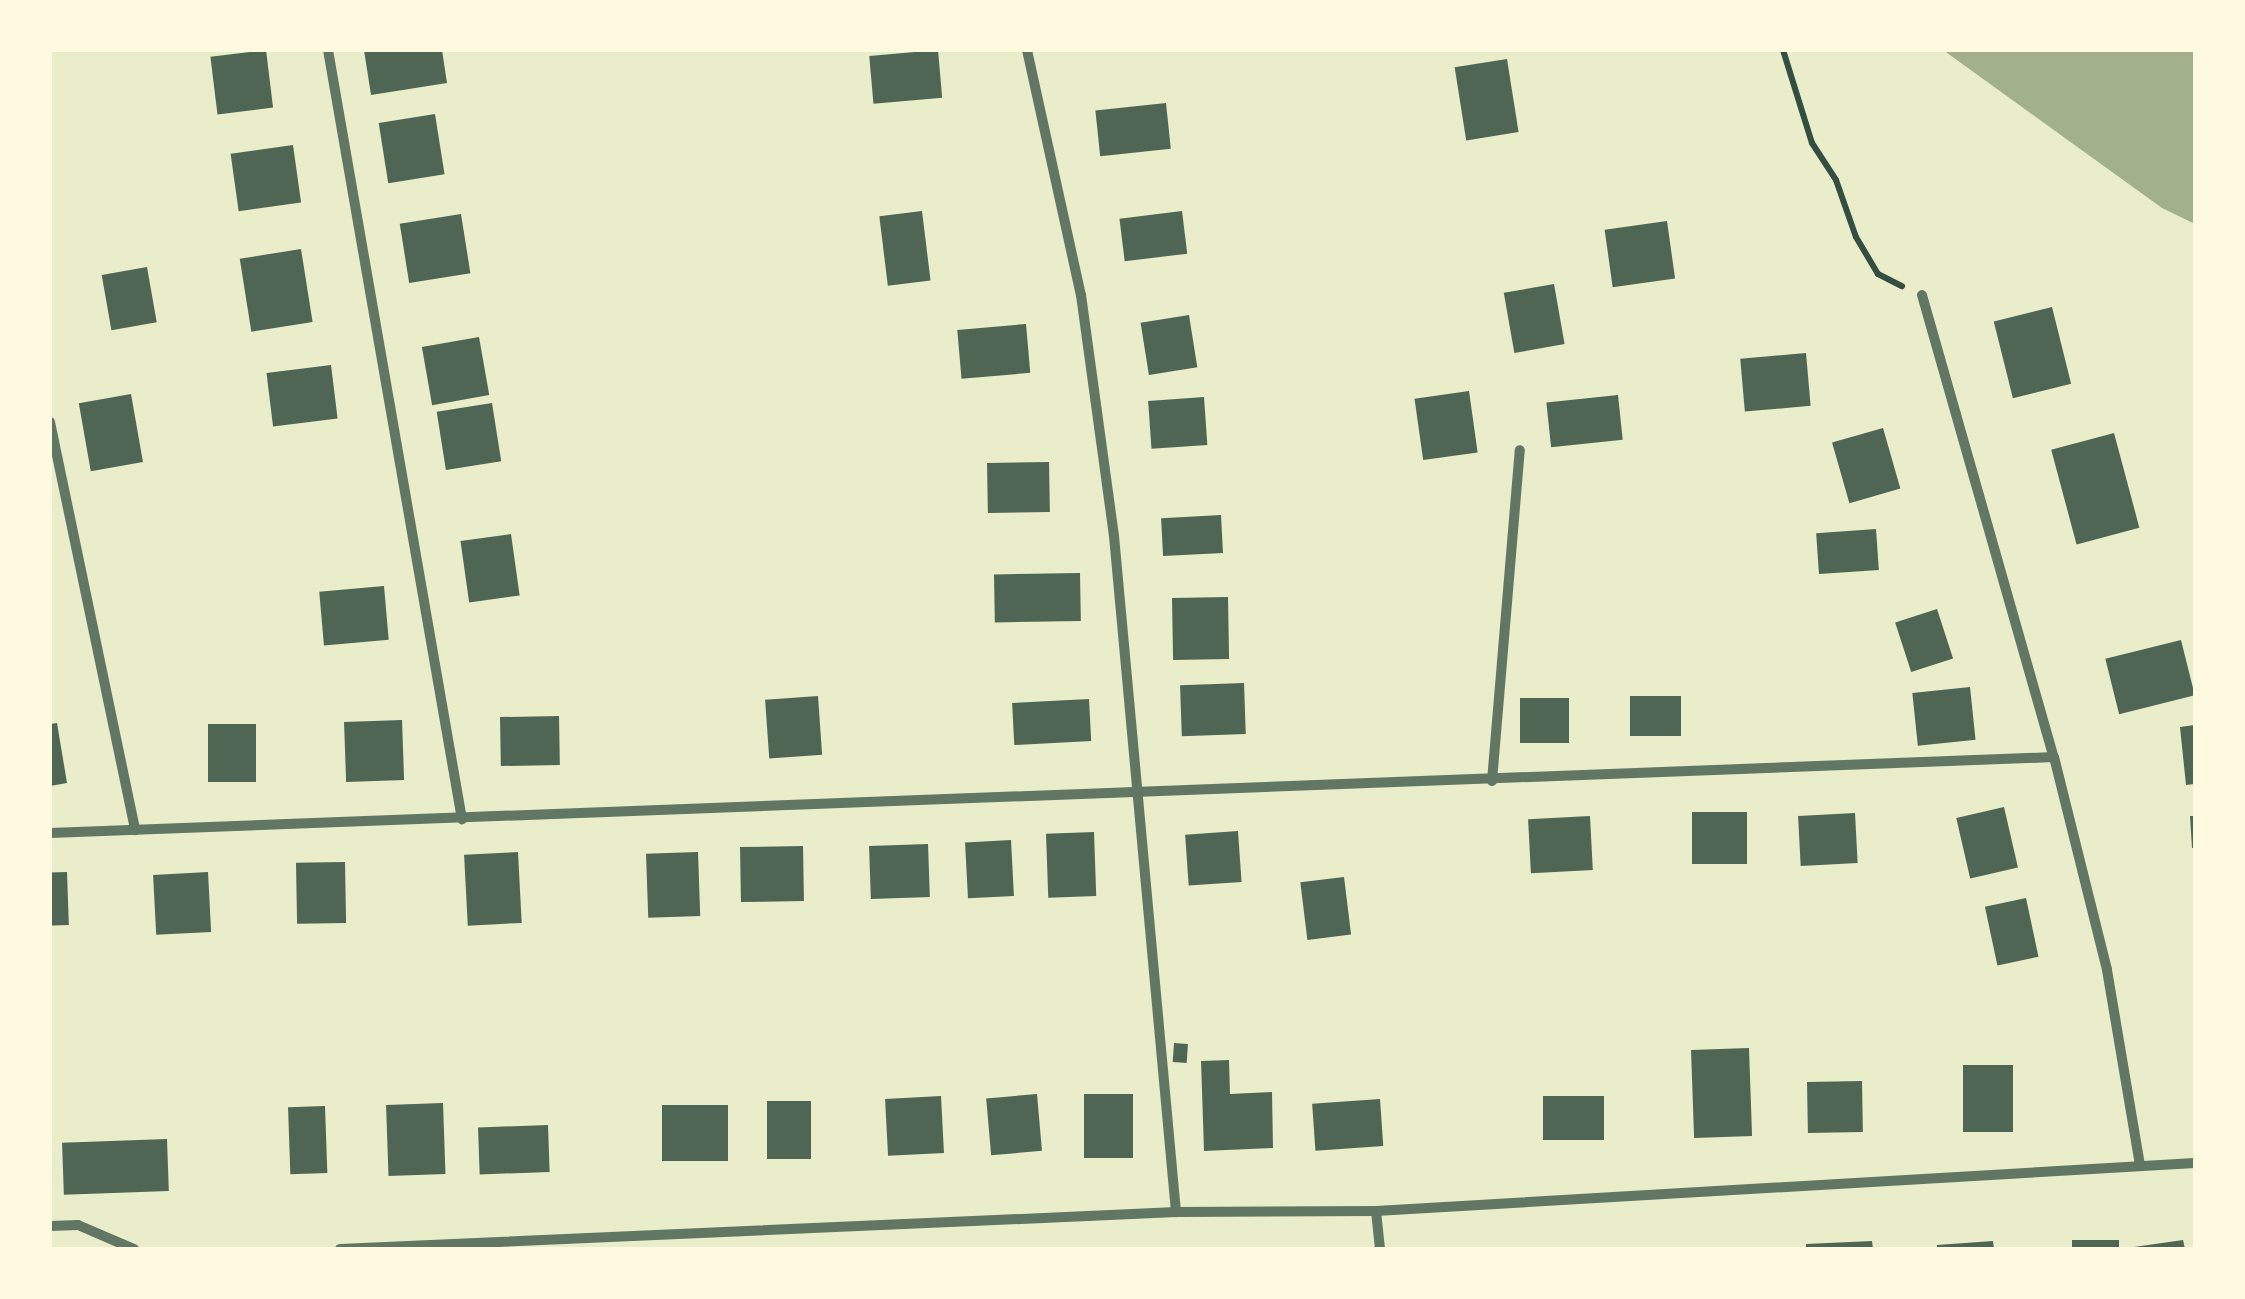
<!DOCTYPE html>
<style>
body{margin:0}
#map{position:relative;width:2245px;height:1299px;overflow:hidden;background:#e9edc9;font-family:"DM Sans",sans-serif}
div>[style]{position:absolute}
.water>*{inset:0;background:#a3b18a}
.building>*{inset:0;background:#4f6655;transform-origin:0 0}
.path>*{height:6px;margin:-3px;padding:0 3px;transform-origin:3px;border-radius:3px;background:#344e41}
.minor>*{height:10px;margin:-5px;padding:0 5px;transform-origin:5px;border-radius:5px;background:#617663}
span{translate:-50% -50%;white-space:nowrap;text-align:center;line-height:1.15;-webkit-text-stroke:8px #fefae0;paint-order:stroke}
.frame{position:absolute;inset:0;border:52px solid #fefae0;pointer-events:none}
</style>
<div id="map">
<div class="water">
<div style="clip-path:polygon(1943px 50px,2195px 50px,2195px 224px,2162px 208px)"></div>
</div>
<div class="building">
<div style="left:266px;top:50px;width:58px;height:56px;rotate:83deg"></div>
<div style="clip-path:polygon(364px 50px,442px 50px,447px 83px,371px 95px)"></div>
<div style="left:938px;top:50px;width:48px;height:69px;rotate:85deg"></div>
<div style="left:1507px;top:59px;width:74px;height:53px;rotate:81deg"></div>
<div style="left:1166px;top:103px;width:46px;height:71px;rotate:84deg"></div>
<div style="left:435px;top:114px;width:61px;height:57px;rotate:81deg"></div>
<div style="left:293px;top:145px;width:58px;height:63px;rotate:82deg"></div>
<div style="left:922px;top:211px;width:70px;height:43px;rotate:83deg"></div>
<div style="left:1182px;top:211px;width:43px;height:63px;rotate:83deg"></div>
<div style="left:461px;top:214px;width:60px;height:62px;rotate:81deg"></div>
<div style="left:1667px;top:221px;width:58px;height:63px;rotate:82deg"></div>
<div style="left:301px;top:249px;width:74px;height:62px;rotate:81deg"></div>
<div style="left:147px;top:267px;width:56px;height:46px;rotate:80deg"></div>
<div style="left:1554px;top:284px;width:61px;height:51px;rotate:80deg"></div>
<div style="left:2052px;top:307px;width:79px;height:60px;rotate:76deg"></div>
<div style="left:1189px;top:315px;width:53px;height:49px;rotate:81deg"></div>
<div style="left:1026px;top:324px;width:49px;height:69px;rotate:85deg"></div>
<div style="left:479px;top:337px;width:59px;height:58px;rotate:80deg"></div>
<div style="left:1806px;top:353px;width:53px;height:66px;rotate:85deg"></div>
<div style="left:331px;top:365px;width:54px;height:65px;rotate:83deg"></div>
<div style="left:1469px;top:391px;width:62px;height:55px;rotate:82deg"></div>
<div style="left:131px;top:394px;width:69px;height:53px;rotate:80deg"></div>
<div style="left:1618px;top:395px;width:45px;height:72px;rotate:84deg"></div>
<div style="left:1204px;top:397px;width:48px;height:56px;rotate:86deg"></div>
<div style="left:492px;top:403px;width:59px;height:56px;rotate:81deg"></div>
<div style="left:1883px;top:428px;width:63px;height:53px;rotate:74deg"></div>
<div style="left:2114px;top:433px;width:98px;height:65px;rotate:75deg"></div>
<div style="left:1049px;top:462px;width:50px;height:62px;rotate:89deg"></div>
<div style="left:1221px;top:515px;width:38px;height:60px;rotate:87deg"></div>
<div style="left:1876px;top:529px;width:41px;height:60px;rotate:86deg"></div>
<div style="left:511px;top:534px;width:62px;height:51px;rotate:82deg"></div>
<div style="left:1080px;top:573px;width:48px;height:86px;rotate:89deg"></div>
<div style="left:384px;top:586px;width:54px;height:65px;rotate:85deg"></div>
<div style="left:1228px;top:597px;width:62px;height:56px;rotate:89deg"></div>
<div style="left:1937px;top:609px;width:52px;height:44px;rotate:72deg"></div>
<div style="left:2181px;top:640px;width:57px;height:78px;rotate:76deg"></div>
<div style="left:1244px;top:683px;width:51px;height:64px;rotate:88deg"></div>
<div style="left:1970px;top:687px;width:53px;height:58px;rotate:84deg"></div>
<div style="left:818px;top:696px;width:59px;height:53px;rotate:86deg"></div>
<div style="left:1681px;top:696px;width:40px;height:51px;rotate:90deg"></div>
<div style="left:1520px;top:698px;width:49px;height:45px"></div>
<div style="left:1089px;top:699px;width:42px;height:77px;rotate:87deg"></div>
<div style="left:559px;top:716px;width:49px;height:59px;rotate:89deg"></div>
<div style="left:402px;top:720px;width:60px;height:58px;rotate:88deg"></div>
<div style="clip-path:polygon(57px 723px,67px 783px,50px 786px,50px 724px)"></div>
<div style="left:208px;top:724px;width:48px;height:58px"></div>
<div style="clip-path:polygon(2195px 725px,2195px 784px,2186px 785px,2180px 727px)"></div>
<div style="left:2004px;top:807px;width:62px;height:49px;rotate:77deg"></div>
<div style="left:1692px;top:812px;width:55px;height:52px"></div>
<div style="left:1855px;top:813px;width:50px;height:57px;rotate:87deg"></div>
<div style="left:1590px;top:816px;width:54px;height:62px;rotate:87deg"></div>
<div style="clip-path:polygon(2190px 816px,2195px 816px,2195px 848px,2192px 848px)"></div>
<div style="left:1238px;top:831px;width:51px;height:53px;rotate:86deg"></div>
<div style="left:1094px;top:832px;width:64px;height:48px;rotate:88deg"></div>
<div style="left:1011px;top:840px;width:56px;height:46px;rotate:87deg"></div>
<div style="left:928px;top:844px;width:53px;height:59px;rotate:88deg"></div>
<div style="left:803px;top:846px;width:55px;height:63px;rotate:89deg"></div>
<div style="left:518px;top:852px;width:71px;height:54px;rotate:87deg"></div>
<div style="left:698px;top:852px;width:64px;height:52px;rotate:88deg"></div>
<div style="left:345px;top:862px;width:61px;height:49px;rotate:89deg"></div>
<div style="left:67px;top:872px;width:53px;height:17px;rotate:88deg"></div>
<div style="left:208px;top:872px;width:60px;height:55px;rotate:87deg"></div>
<div style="left:1344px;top:877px;width:58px;height:44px;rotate:83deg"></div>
<div style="left:2026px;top:898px;width:60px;height:42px;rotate:78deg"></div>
<div style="left:1174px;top:1043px;width:14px;height:19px;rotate:4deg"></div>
<div style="left:1749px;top:1048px;width:88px;height:58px;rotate:88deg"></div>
<div style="clip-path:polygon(1229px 1060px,1230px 1094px,1272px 1092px,1273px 1148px,1204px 1151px,1201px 1061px)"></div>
<div style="left:1963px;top:1065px;width:50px;height:67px"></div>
<div style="left:1862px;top:1081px;width:51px;height:55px;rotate:89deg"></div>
<div style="left:1037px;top:1094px;width:57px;height:51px;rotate:85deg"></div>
<div style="left:1084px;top:1094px;width:49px;height:64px"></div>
<div style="left:941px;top:1096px;width:57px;height:56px;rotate:87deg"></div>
<div style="left:1543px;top:1096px;width:61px;height:44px"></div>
<div style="left:1380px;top:1099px;width:47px;height:68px;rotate:86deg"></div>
<div style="left:767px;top:1101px;width:44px;height:58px"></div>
<div style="left:443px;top:1103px;width:71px;height:57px;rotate:88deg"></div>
<div style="left:662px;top:1105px;width:66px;height:56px"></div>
<div style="left:325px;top:1106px;width:67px;height:37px;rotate:88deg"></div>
<div style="left:548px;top:1125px;width:47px;height:70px;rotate:88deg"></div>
<div style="left:167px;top:1139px;width:52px;height:105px;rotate:88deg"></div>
<div style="left:2072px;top:1240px;width:47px;height:9px"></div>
<div style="clip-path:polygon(2183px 1240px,2185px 1249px,2134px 1249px,2134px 1247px)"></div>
<div style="clip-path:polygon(1872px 1241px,1873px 1249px,1806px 1249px,1806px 1244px)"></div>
<div style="clip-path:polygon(1993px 1241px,1994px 1249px,1937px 1249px,1937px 1245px)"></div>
</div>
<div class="path">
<div style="left:1783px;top:50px;width:97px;rotate:72.7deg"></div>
<div style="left:1812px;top:143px;width:44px;rotate:57deg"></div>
<div style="left:1836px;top:180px;width:60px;rotate:70.7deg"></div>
<div style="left:1856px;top:237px;width:43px;rotate:59.3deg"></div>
<div style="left:1878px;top:274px;width:27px;rotate:27deg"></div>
</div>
<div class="minor">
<div style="left:328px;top:50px;width:781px;rotate:80.12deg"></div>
<div style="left:1027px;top:50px;width:251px;rotate:77.6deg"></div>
<div style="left:1081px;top:295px;width:243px;rotate:82.2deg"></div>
<div style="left:1114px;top:536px;width:679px;rotate:84.76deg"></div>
<div style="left:1922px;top:295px;width:480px;rotate:74.1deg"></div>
<div style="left:2054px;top:757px;width:219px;rotate:76deg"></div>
<div style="left:2107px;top:970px;width:198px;rotate:80.4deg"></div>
<div style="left:50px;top:422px;width:417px;rotate:78.2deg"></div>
<div style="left:1492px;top:781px;width:332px;rotate:-85.2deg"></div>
<div style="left:50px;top:833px;width:2005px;rotate:-2.17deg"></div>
<div style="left:1376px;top:1211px;width:38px;rotate:84deg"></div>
<div style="left:50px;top:1226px;width:28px;rotate:-2deg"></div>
<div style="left:78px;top:1225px;width:61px;rotate:23.2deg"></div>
<div style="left:340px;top:1249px;width:837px;rotate:-2.53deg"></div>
<div style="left:1176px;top:1212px;width:200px;rotate:-0.3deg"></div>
<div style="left:1376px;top:1211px;width:820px;rotate:-3.35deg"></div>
</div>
<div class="frame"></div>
</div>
